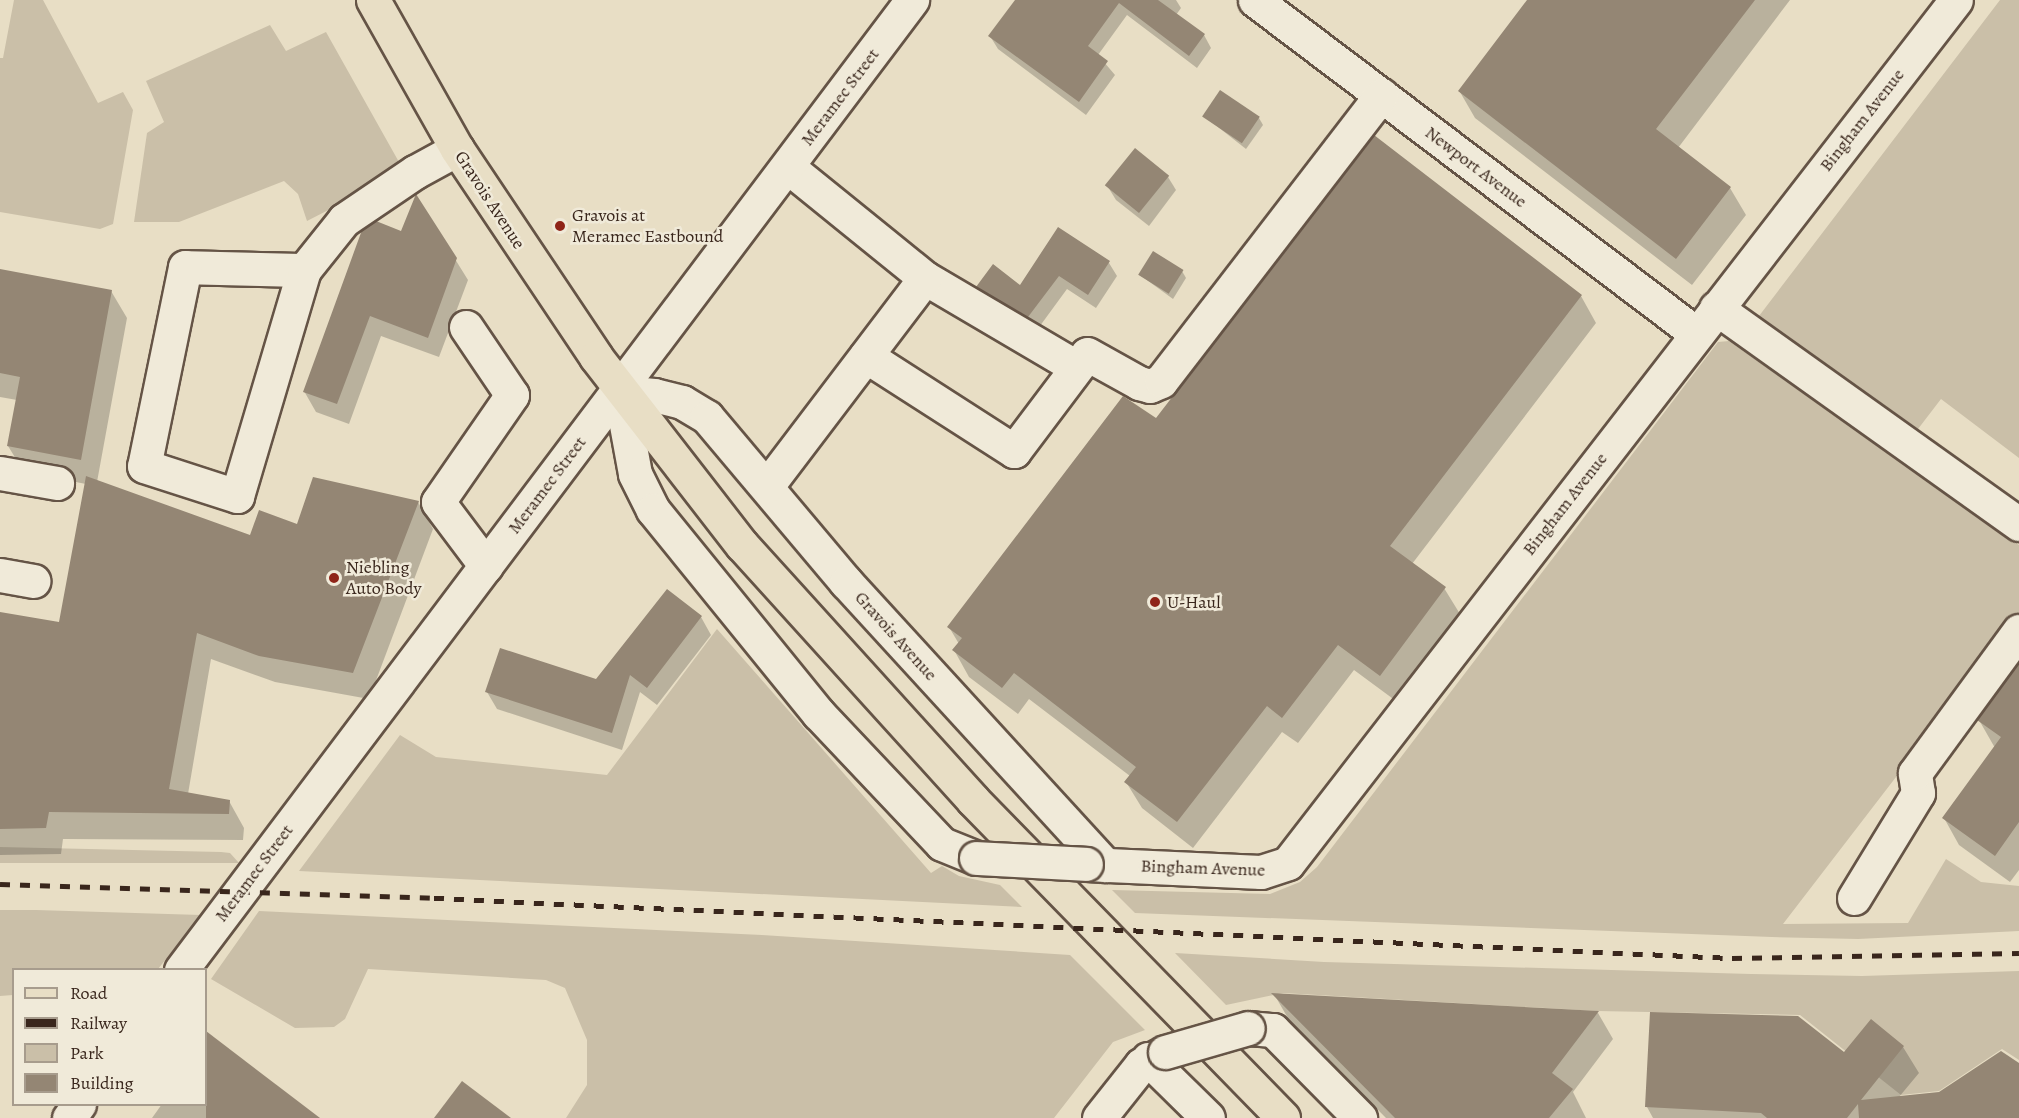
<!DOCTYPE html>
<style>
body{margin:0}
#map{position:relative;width:2019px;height:1118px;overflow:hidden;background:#e8dec5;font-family:Alegreya,serif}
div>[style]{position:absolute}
.green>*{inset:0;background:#cabfa8}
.shadow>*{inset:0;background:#0003}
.building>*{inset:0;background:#948674;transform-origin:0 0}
.roads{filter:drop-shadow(2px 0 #655446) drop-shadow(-2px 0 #655446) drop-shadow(0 2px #655446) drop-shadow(0 -2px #655446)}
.minor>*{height:33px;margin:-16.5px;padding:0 16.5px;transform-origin:16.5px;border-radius:16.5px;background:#f0ead9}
.major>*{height:33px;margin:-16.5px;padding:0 16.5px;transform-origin:16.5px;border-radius:16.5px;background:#e8dec5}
.rail>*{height:4.5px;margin-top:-2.25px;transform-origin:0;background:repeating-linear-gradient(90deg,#39261c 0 10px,transparent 0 20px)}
.bridges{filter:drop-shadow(2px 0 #655446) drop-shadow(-2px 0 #655446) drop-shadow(0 2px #655446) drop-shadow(0 -2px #655446)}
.minor-bridge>*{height:33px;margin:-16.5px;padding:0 16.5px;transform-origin:16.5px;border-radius:16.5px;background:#f0ead9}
.dots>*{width:16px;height:16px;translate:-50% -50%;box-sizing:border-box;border:3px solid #f0ead9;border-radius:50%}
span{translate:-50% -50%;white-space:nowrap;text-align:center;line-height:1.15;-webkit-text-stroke:5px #f0ead9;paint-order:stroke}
.street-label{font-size:18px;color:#39261c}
.poi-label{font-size:18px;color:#39261c}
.left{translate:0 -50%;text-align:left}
.legend{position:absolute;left:12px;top:968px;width:195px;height:138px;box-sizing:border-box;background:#f0ead9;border:2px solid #a79c8d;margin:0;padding:8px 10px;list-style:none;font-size:18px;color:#39261c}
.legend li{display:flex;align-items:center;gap:12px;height:30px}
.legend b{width:30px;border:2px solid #a79c8d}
</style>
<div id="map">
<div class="green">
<div style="clip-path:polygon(14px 0,43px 0,98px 103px,123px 92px,133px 110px,113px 224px,100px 229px,0 212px,0 58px,3px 58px)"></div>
<div style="clip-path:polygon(2000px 0,2019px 0,2019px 458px,1941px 399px,1918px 429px,1759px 316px)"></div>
<div style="clip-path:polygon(270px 25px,286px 51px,326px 32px,404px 171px,307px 221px,298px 194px,284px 181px,179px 222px,134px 222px,147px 133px,164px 122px,146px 81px)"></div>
<div style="clip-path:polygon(1729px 341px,2019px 545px,2019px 617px,1783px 924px,1908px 923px,1946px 859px,1981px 882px,2019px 886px,2019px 931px,1858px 939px,1772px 937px,1135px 913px,1112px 890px,1270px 894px,1300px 882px,1317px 867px,1718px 342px)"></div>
<div style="clip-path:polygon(717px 629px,931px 873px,942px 866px,959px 876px,1000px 885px,1022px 907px,299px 871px,400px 735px,436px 757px,607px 775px)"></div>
<div style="clip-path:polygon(0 847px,221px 852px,230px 853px,239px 863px,0 863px)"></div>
<div style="clip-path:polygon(0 910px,36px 910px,201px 915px,158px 969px,14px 970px,13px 995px,0 996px)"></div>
<div style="clip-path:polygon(259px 911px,762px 935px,1070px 955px,1145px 1030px,1113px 1042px,1054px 1118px,566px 1118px,587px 1085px,587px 1040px,565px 988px,546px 980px,368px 969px,345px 1019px,334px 1027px,295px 1028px,211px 979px)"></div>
<div style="clip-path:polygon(1175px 953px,1324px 962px,1751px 974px,1862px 976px,2019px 971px,2019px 1060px,2002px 1049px,1939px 1091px,1901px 1095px,1800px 1015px,1597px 1011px,1283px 993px,1226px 1005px)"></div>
</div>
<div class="shadow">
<div style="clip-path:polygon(1016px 0,1176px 0,1181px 8px,1176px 15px,1204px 35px,1211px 48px,1197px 68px,1127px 15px,1098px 55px,1115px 75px,1086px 115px,998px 49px,990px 36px)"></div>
<div style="clip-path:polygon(1529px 0,1790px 0,1678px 148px,1730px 188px,1746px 215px,1692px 285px,1475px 118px,1460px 92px)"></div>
<div style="clip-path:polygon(1204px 116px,1259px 118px,1263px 125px,1246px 149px)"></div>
<div style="clip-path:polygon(1168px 177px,1176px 190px,1149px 226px,1116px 200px,1108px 187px)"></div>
<div style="clip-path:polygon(1059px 229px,1109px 263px,1117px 276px,1096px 308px,1067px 289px,1037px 330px,986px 300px,978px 287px,1020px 287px)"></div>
<div style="clip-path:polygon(402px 232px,455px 259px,468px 280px,439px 357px,381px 336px,349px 424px,316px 412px,304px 391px)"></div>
<div style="clip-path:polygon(0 271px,111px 291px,127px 318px,97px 482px,251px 537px,418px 502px,433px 529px,369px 699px,275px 682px,211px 659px,188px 794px,229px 801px,244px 828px,243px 840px,63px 839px,61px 854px,0 855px,0 613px,60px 624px,86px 484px,24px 472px,8px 446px,17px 400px,0 397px)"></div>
<div style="clip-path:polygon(1182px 271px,1186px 278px,1173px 299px,1140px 275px)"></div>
<div style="clip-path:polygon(1581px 296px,1596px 323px,1412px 564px,1444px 588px,1460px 614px,1396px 701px,1354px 670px,1298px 743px,1282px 732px,1193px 848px,1142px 808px,1126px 782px,1130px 776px,1029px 699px,1018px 714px,969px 677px,954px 650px,959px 644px,949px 627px,1156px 420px)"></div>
<div style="clip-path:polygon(701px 617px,711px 635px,657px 705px,640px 692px,622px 750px,497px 709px,487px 692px,596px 681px)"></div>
<div style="clip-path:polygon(2019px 665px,2019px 870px,2010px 882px,1959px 845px,1944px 818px,1995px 748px,1979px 720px)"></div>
<div style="clip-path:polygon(1274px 994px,1598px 1013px,1613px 1039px,1573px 1092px,1586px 1118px,1386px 1118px,1289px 1020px)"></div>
<div style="clip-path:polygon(212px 1038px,317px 1118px,152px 1118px,162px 1104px,206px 1104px,206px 1047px)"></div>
<div style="clip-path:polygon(1903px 1047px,1919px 1073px,1899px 1097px,1939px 1093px,2019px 1065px,2019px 1118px,1653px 1118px,1647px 1107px,1844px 1054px)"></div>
</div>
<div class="building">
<div style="clip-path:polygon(1015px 0,1158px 0,1205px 34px,1189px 56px,1119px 3px,1088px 46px,1108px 61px,1079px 102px,988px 36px)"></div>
<div style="clip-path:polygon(1527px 0,1755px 0,1656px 129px,1731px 187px,1676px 259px,1458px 91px)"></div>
<div style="left:1220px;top:90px;width:48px;height:32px;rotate:34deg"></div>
<div style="clip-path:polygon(1374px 135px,1582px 295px,1390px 546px,1446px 587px,1380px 676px,1338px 645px,1282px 718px,1267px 706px,1177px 822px,1124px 782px,1136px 767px,1014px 673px,1002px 688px,952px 650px,962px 638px,947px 627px,1123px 396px,1156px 418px)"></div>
<div style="left:1135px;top:148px;width:44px;height:48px;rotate:39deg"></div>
<div style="clip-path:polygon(416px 194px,457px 258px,428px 338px,370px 316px,337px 404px,303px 392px,362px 230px,376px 221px,401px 231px)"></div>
<div style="clip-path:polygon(1058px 227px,1110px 261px,1088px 295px,1059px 276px,1028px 317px,976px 287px,993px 264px,1020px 285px)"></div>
<div style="left:1153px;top:251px;width:36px;height:28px;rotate:32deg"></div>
<div style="clip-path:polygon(0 269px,112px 290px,81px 460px,7px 446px,20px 377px,0 373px)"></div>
<div style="clip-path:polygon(86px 476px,250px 535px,259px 510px,297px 524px,313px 477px,419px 501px,353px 673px,259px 656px,197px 633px,169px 789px,230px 800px,229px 814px,49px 812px,46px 828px,0 829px,0 612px,59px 622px)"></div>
<div style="clip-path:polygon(667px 589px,702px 616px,647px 688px,630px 675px,612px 733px,485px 692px,500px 648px,596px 679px)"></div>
<div style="clip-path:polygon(2019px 663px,2019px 822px,1995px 856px,1942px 818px,2001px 737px,1977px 720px)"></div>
<div style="clip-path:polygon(1271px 993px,1599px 1011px,1552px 1073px,1573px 1089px,1549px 1118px,1395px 1118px)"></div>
<div style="clip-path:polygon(1650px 1012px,1798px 1016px,1844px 1052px,1871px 1019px,1904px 1046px,1861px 1100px,1939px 1092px,2001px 1051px,2019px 1063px,2019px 1118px,1859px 1118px,1858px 1104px,1847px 1118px,1767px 1118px,1761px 1113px,1645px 1107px)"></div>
<div style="clip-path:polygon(206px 1031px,320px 1118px,206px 1118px)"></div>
<div style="clip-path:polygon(462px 1081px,511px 1118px,434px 1118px)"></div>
</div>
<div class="roads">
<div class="minor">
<div style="left:1255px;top:0;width:554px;rotate:37.08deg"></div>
<div style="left:304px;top:270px;width:119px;rotate:-178.6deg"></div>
<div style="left:185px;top:267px;width:203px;rotate:101.6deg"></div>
<div style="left:144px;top:466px;width:98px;rotate:17.9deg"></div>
<div style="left:237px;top:496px;width:236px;rotate:-73.5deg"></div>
<div style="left:304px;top:270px;width:64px;rotate:-51.3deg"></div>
<div style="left:344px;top:220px;width:86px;rotate:-34.1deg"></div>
<div style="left:415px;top:172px;width:48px;rotate:-28.7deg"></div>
<div style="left:925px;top:278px;width:175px;rotate:30.5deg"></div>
<div style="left:1716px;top:308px;width:372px;rotate:35.5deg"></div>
<div style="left:466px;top:327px;width:82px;rotate:55.9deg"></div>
<div style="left:512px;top:395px;width:130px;rotate:124.7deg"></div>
<div style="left:438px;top:502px;width:80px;rotate:53.1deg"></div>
<div style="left:866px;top:356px;width:176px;rotate:32.7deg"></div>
<div style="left:1014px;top:451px;width:121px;rotate:-53deg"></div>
<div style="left:1087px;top:354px;width:60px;rotate:29.1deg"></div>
<div style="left:1139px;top:383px;width:11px;rotate:15deg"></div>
<div style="left:1150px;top:386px;width:12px;rotate:-24deg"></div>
<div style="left:1161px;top:381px;width:361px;rotate:-52.4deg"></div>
<div style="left:620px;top:392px;width:34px;rotate:5deg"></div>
<div style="left:654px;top:395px;width:29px;rotate:14deg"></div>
<div style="left:682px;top:402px;width:29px;rotate:31deg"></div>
<div style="left:707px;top:417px;width:216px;rotate:49.9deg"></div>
<div style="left:846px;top:582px;width:384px;rotate:47.5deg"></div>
<div style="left:620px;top:392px;width:83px;rotate:79.6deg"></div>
<div style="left:635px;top:474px;width:40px;rotate:63.4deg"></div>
<div style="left:653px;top:510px;width:262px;rotate:50.9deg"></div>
<div style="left:818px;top:713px;width:180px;rotate:46.6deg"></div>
<div style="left:942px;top:844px;width:37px;rotate:22deg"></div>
<div style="left:0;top:473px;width:58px;rotate:10deg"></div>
<div style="left:767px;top:486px;width:261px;rotate:-52.8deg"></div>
<div style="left:925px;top:278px;width:176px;rotate:-141deg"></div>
<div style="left:0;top:575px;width:34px;rotate:10deg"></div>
<div style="left:1086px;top:864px;width:175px;rotate:2.6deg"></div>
<div style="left:1261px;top:872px;width:28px;rotate:-18deg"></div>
<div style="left:1288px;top:863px;width:1091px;rotate:-52.26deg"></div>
<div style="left:1854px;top:898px;width:123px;rotate:-58.6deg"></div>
<div style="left:1918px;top:793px;width:20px;rotate:-99deg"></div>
<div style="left:1915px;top:773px;width:176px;rotate:-53.8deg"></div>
<div style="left:181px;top:970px;width:1215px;rotate:-53deg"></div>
<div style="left:1248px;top:1028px;width:25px;rotate:5deg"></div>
<div style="left:1273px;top:1030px;width:124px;rotate:45.3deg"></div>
<div style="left:1148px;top:1059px;width:84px;rotate:44.5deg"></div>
<div style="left:69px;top:1118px;width:17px;rotate:-54deg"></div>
<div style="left:1099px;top:1118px;width:68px;rotate:-51.6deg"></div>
<div style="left:1141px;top:1065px;width:27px;rotate:-28deg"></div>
</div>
<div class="major">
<div style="left:373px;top:0;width:171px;rotate:60.6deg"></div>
<div style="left:457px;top:149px;width:250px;rotate:56.2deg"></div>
<div style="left:596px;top:357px;width:238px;rotate:52.2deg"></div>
<div style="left:742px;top:545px;width:344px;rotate:47.8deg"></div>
<div style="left:973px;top:800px;width:444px;rotate:45.7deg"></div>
</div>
</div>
<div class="rail">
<div style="left:0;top:884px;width:434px;rotate:1.8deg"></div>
<div style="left:434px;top:898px;width:1299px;rotate:2.65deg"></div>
<div style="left:1732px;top:958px;width:287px;rotate:-1deg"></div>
</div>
<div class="bridges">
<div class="minor-bridge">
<div style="left:976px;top:858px;width:110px;rotate:3.1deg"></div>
<div style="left:1165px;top:1052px;width:86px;rotate:-16.1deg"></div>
</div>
</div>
<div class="dots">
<div style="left:560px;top:226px;background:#8f2418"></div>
<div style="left:334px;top:578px;background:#8f2418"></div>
<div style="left:1155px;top:602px;background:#8f2418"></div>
</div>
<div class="street-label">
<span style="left:840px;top:97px;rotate:-53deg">Meramec Street</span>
<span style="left:1862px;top:120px;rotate:-52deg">Bingham Avenue</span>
<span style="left:1476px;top:167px;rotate:37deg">Newport Avenue</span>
<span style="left:490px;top:200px;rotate:57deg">Gravois Avenue</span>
<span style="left:547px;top:485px;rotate:-53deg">Meramec Street</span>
<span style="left:1565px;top:504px;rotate:-52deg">Bingham Avenue</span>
<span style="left:896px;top:636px;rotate:48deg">Gravois Avenue</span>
<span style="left:1203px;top:868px;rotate:2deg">Bingham Avenue</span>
<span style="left:254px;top:873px;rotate:-53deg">Meramec Street</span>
</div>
<div class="poi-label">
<span class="left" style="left:572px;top:226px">Gravois at<br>Meramec Eastbound</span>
<span class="left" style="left:346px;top:578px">Niebling<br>Auto Body</span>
<span class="left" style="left:1167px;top:602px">U-Haul</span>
</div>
<ul class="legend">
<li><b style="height:8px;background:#e8dec5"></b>Road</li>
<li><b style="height:8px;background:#39261c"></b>Railway</li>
<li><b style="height:16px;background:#cabfa8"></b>Park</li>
<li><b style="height:16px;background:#948674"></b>Building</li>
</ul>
</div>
